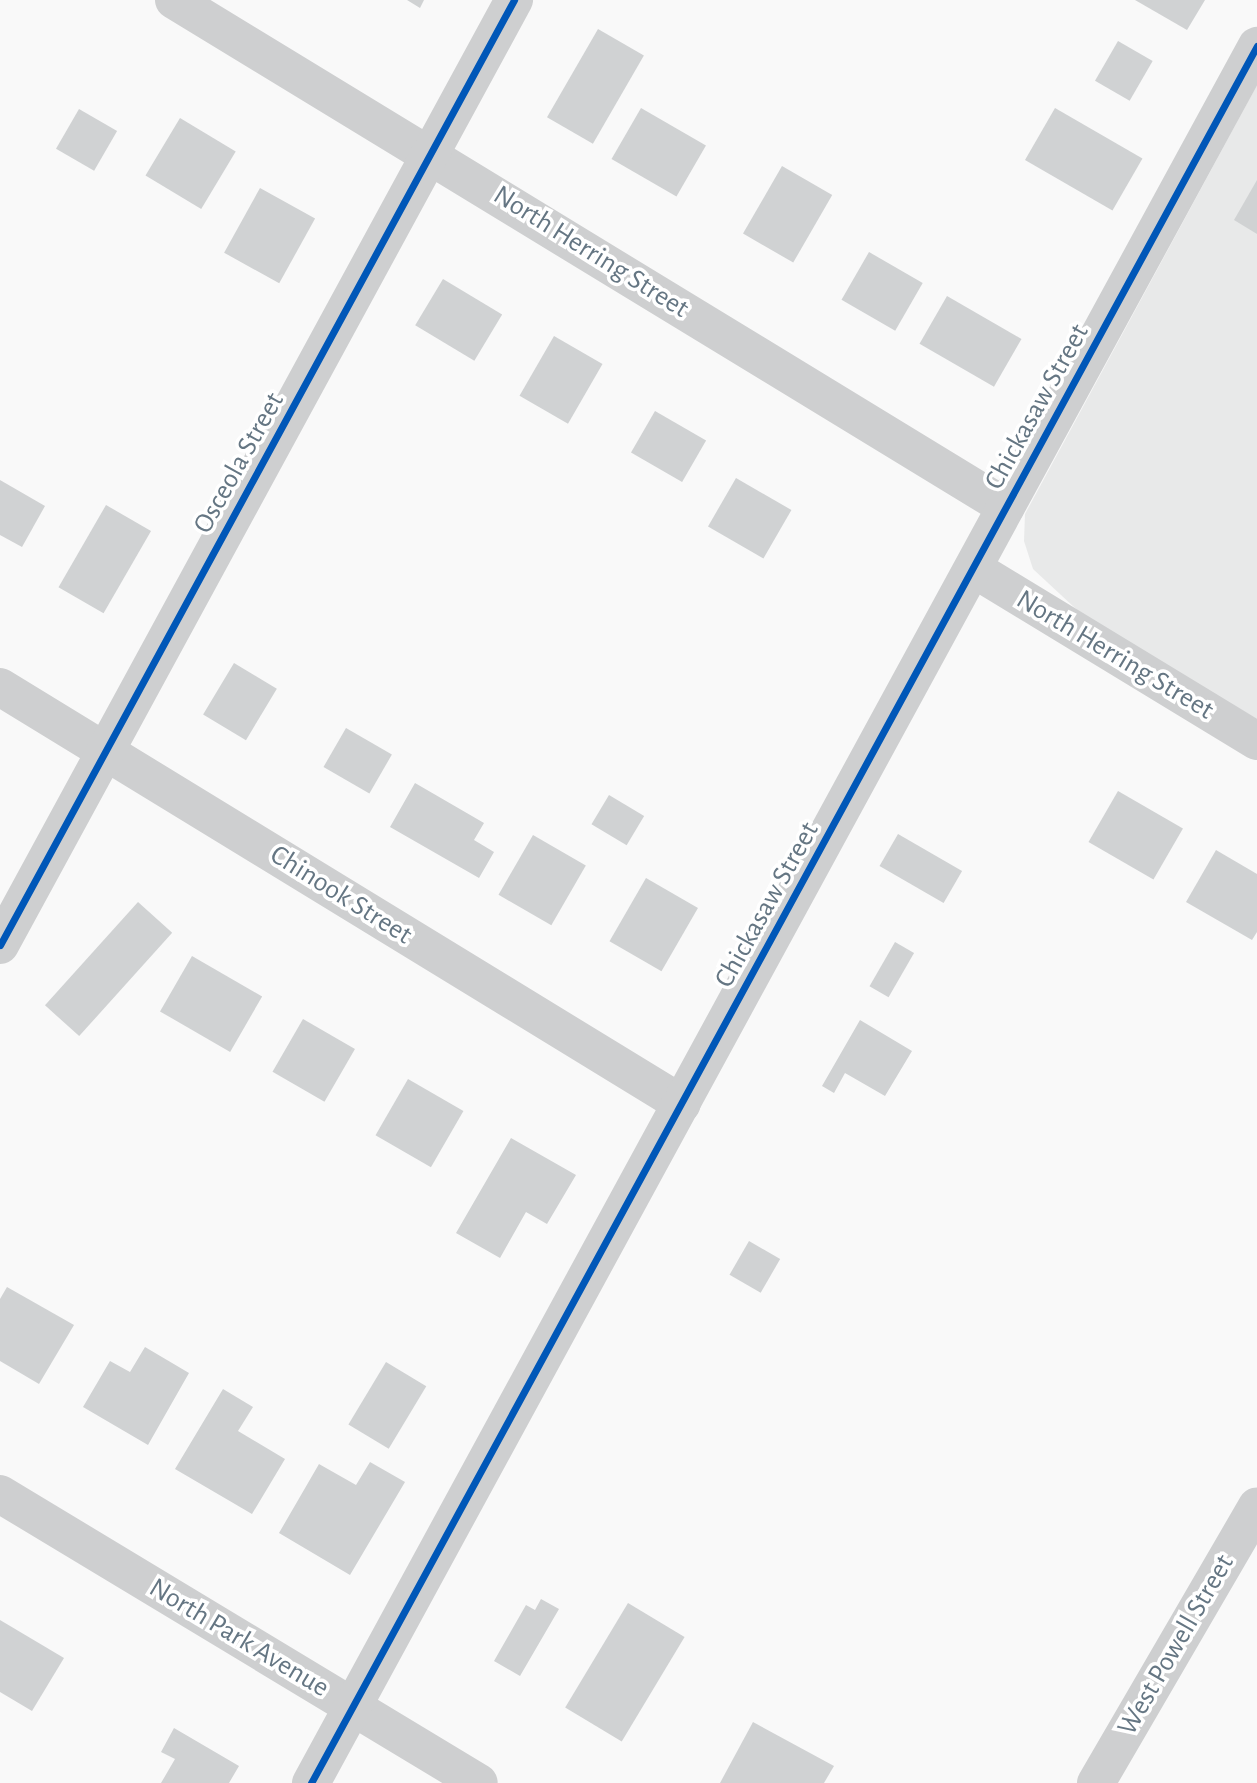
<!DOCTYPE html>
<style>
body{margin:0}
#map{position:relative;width:1257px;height:1783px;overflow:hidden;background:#f9f9f9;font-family:"Alegreya Sans",sans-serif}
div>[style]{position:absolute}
.built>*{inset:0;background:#e8e9e9}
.building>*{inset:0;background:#d0d2d3;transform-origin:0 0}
.minor>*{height:38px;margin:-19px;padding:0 19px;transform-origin:19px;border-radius:19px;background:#cecfd0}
.cycleway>*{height:7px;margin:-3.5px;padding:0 3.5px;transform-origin:3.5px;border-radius:3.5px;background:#0057b8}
span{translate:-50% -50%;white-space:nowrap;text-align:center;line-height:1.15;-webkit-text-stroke:7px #fff;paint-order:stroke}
.street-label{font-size:28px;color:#657683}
</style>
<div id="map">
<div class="built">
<div style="clip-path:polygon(1257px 85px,1257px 719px,1089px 621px,1033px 569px,1024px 541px,1025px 514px)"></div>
</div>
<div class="building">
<div style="clip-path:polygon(407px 0,424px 0,420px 8px)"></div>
<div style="clip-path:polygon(1135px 0,1205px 0,1187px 30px)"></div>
<div style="left:598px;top:29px;width:53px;height:102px;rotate:30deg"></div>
<div style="left:1118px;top:41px;width:40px;height:46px;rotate:30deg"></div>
<div style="left:641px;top:108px;width:75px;height:59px;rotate:30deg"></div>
<div style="left:1055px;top:108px;width:101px;height:60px;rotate:30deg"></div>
<div style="left:79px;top:109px;width:44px;height:46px;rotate:30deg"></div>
<div style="left:180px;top:118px;width:65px;height:67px;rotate:31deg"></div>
<div style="left:782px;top:166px;width:58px;height:78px;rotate:30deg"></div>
<div style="clip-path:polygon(1257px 180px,1257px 234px,1234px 220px)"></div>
<div style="left:260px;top:188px;width:63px;height:74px;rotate:29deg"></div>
<div style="left:869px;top:252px;width:62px;height:55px;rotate:30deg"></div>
<div style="left:443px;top:279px;width:69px;height:54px;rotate:31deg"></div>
<div style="left:947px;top:296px;width:86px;height:55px;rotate:30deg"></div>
<div style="left:554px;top:336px;width:56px;height:69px;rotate:30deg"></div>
<div style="left:655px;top:411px;width:59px;height:48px;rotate:30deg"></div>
<div style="left:736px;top:478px;width:64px;height:56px;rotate:30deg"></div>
<div style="clip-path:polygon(0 480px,45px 506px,22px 547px,0 535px)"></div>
<div style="left:106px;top:505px;width:52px;height:95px;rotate:30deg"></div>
<div style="left:234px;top:663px;width:50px;height:60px;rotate:31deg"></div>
<div style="left:346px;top:728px;width:53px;height:45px;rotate:30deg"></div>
<div style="clip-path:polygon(415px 783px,484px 823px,474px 840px,494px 852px,479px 878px,390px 827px)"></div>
<div style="left:1118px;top:791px;width:75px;height:59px;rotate:30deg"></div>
<div style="left:609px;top:795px;width:41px;height:34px;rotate:31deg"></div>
<div style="left:898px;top:834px;width:74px;height:37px;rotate:30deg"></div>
<div style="left:533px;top:835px;width:61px;height:69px;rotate:30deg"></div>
<div style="clip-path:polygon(1216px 850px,1257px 874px,1257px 932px,1252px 940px,1186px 902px)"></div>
<div style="left:646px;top:878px;width:60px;height:73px;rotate:30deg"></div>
<div style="left:138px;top:902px;width:46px;height:139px;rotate:42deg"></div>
<div style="left:895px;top:942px;width:22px;height:51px;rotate:30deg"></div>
<div style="left:192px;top:956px;width:81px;height:64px;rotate:30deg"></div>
<div style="left:303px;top:1019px;width:60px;height:61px;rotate:30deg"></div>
<div style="clip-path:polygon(860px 1020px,912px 1051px,885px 1096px,845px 1073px,834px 1093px,822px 1086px)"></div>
<div style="left:408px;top:1079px;width:64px;height:65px;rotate:30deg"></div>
<div style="clip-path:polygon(511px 1138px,576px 1175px,547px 1224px,526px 1212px,500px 1258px,456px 1233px)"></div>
<div style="left:749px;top:1241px;width:36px;height:39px;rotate:30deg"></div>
<div style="clip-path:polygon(7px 1287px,74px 1325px,39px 1384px,0 1361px,0 1299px)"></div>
<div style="clip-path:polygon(145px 1347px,189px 1373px,148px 1445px,83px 1407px,110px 1361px,130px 1372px)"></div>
<div style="left:386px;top:1362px;width:47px;height:73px;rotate:31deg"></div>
<div style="clip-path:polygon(223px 1389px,253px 1407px,238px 1431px,285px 1459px,252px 1514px,175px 1469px)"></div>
<div style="clip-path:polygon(370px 1462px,405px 1482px,350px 1575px,279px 1533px,319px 1464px,356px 1485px)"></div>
<div style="clip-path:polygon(541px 1599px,559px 1609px,520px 1676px,494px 1661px,526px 1605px,535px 1610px)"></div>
<div style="left:628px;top:1603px;width:66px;height:122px;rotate:31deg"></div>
<div style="clip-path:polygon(0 1620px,64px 1658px,32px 1711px,0 1692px)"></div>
<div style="clip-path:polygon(753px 1722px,834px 1766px,824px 1783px,720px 1783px)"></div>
<div style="clip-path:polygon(174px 1728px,239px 1766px,229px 1783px,161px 1783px,175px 1759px,161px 1752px)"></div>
</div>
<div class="minor">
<div style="left:174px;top:0;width:974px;rotate:31.36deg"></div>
<div style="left:974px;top:569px;width:331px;rotate:31.3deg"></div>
<div style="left:0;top:687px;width:799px;rotate:31.44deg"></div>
<div style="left:0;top:945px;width:1076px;rotate:-61.46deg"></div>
<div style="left:0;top:1494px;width:559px;rotate:31.1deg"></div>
<div style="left:311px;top:1783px;width:1978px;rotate:-61.43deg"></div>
<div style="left:1096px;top:1783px;width:320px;rotate:-59.8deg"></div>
</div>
<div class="cycleway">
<div style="left:0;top:945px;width:1076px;rotate:-61.46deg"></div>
<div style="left:311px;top:1783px;width:1978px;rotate:-61.43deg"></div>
</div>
<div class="street-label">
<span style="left:591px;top:252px;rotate:32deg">North Herring Street</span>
<span style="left:1037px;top:407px;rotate:-61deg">Chickasaw Street</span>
<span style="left:239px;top:463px;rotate:-61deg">Osceola Street</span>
<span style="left:1115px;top:655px;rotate:31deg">North Herring Street</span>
<span style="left:341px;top:895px;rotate:32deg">Chinook Street</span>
<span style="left:767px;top:905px;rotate:-61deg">Chickasaw Street</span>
<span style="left:239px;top:1638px;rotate:31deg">North Park Avenue</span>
<span style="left:1176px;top:1645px;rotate:-60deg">West Powell Street</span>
</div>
</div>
